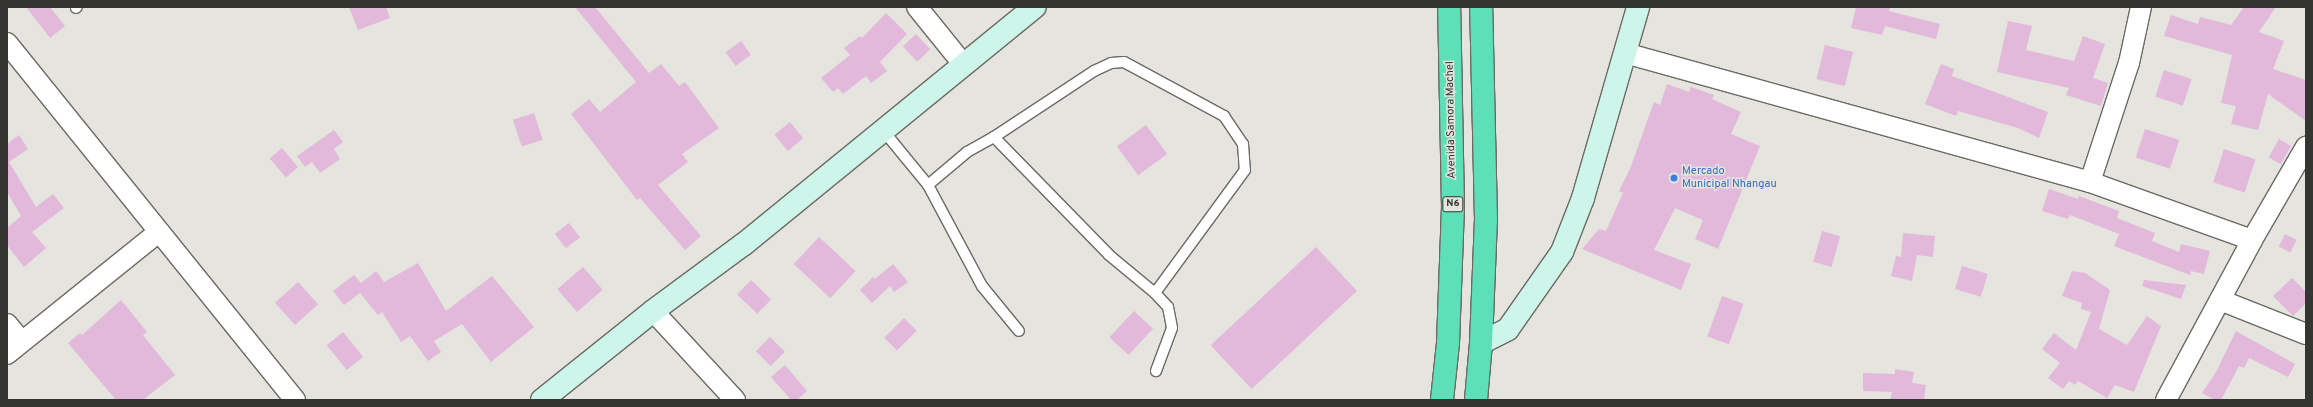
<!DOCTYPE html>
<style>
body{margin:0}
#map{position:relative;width:2313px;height:407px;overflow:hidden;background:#e5e4de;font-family:Overpass,sans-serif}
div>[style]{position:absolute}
.building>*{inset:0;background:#e2b9da;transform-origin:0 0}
.roads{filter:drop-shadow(1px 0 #6b6a65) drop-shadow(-1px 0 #6b6a65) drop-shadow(0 1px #6b6a65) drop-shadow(0 -1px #6b6a65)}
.lane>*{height:10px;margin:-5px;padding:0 5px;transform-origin:5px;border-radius:5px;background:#fff}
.street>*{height:20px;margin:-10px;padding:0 10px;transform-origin:10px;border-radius:10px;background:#fff}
.secondary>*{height:22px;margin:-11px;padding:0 11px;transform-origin:11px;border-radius:11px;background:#cef5e9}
.highway>*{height:22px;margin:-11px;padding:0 11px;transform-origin:11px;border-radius:11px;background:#5ddfb7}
.dots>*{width:11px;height:11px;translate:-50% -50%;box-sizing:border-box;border:2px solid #e5e4de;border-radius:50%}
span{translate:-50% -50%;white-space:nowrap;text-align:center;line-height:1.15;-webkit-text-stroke:3px #e5e4de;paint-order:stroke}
.shield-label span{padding:1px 3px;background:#e5e4de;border:1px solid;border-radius:3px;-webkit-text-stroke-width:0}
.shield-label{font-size:10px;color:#343432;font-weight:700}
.street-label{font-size:11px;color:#343432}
.shop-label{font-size:11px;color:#366cbe}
.left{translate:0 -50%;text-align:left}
.frame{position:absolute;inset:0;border:8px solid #343432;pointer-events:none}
</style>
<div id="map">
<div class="building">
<div style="clip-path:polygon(26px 7px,50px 7px,65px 26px,50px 38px)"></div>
<div style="clip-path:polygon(349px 7px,386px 7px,390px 18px,358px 30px)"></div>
<div style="clip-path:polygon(575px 7px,595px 7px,649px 73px,661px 64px,679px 86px,685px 82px,719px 128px,682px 154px,688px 162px,658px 185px,701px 236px,685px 250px,640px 198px,637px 200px,571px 114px,589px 99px,600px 112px,636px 82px)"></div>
<div style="clip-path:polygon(1856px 7px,1890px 7px,1889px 11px,1940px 24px,1936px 39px,1885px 26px,1882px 35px,1851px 28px)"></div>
<div style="clip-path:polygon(2244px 7px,2276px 7px,2259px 32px,2284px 41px,2273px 69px,2306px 80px,2306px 121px,2268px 94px,2258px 130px,2231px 124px,2236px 106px,2221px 103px,2232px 55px,2164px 36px,2171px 15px,2198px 24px,2200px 17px,2231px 25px)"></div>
<div style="clip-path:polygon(886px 13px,907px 34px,880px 62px,887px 71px,871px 83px,866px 76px,843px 94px,838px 88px,833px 92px,821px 78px,850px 55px,844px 48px,860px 36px,862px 38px)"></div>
<div style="clip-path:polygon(2008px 21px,2032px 26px,2026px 50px,2074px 61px,2083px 36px,2105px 44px,2093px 78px,2108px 83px,2101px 106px,2066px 95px,2069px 88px,1997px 72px)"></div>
<div style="left:916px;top:34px;width:21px;height:18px;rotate:47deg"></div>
<div style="left:741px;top:41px;width:17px;height:19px;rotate:54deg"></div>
<div style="left:1825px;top:45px;width:29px;height:35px;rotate:14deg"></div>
<div style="clip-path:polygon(1941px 64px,1954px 69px,1952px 76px,2048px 112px,2039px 138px,2018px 128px,1958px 111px,1956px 116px,1925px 104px)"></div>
<div style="left:2164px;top:70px;width:29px;height:28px;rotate:18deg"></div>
<div style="clip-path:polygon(1667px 84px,1689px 92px,1691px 87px,1714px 95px,1712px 99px,1741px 112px,1731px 134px,1760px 146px,1718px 249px,1695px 239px,1703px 220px,1675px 208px,1654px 250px,1691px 264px,1681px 290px,1582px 249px,1599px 229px,1606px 231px,1623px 193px,1619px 191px,1630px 169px,1654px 102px,1660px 105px)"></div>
<div style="left:534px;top:113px;width:28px;height:22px;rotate:72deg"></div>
<div style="left:790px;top:122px;width:21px;height:20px;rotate:51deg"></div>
<div style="left:1146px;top:125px;width:36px;height:36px;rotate:54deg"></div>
<div style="left:2145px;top:129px;width:36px;height:30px;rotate:18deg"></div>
<div style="clip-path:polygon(334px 130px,343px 142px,334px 149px,340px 159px,320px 173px,312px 162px,305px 167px,297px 156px)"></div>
<div style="clip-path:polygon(19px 135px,28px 149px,9px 162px,36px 207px,53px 194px,64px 208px,32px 232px,46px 248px,24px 267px,7px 245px,7px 228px,21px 216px,7px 192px,7px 144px)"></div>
<div style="left:2279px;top:139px;width:14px;height:21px;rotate:30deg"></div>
<div style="left:282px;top:148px;width:25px;height:16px;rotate:50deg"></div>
<div style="left:2224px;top:149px;width:33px;height:35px;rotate:18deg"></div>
<div style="clip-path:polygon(2049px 189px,2078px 199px,2079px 196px,2119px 211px,2117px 218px,2155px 233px,2152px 241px,2179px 252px,2181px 244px,2210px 251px,2204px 274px,2191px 271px,2190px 275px,2114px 246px,2119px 234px,2070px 215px,2068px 219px,2042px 211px)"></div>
<div style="left:569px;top:223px;width:18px;height:18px;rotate:52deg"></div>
<div style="left:1822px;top:231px;width:19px;height:32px;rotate:16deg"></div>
<div style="clip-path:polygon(1903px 233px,1935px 236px,1933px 257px,1917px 255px,1912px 281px,1891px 276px,1896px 256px,1901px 257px)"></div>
<div style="left:2285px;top:234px;width:13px;height:14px;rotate:27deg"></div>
<div style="left:819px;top:237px;width:50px;height:37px;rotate:43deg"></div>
<div style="left:1316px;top:247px;width:60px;height:144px;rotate:47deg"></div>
<div style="clip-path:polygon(418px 263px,446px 311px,492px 276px,534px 327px,491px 362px,462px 324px,434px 341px,441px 352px,428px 361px,410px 336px,401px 342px,382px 312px,378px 315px,360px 293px,344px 305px,333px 291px,354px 275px,361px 283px,376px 271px,384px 282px)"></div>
<div style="clip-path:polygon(893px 264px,908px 282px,894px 292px,890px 286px,872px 303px,860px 290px,873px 277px,875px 279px)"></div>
<div style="left:1962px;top:266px;width:27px;height:24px;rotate:17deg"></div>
<div style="left:583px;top:267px;width:30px;height:34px;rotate:49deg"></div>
<div style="clip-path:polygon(2072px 271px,2085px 273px,2110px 290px,2099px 329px,2127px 345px,2147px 316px,2161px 326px,2134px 392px,2115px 385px,2107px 398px,2078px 381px,2075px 385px,2069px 381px,2063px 389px,2048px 378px,2060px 363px,2042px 349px,2054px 333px,2076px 350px,2091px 312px,2081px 309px,2082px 303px,2062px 296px)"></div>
<div style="clip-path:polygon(2292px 278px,2306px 292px,2306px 303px,2293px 316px,2273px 296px)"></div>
<div style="left:751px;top:280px;width:28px;height:20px;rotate:44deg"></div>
<div style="clip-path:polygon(2144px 280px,2186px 285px,2181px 299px,2142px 286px)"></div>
<div style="left:298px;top:282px;width:30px;height:31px;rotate:48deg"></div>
<div style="left:1722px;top:296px;width:23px;height:43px;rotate:20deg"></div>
<div style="clip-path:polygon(121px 300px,147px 332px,143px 335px,175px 375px,143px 400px,116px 400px,68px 343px,80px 333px,82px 335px)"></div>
<div style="left:1134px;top:311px;width:26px;height:36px;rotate:43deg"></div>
<div style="left:904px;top:318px;width:18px;height:28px;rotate:45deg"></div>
<div style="clip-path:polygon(2236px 331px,2295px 364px,2288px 377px,2249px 358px,2244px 368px,2239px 366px,2221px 400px,2215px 400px,2202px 393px,2216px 372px)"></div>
<div style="left:343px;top:332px;width:32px;height:21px;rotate:51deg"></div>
<div style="left:770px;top:337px;width:21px;height:20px;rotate:45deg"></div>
<div style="clip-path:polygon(785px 365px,807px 391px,797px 400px,791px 400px,771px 377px)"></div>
<div style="clip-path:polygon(1895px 369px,1914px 372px,1912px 383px,1926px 385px,1924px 400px,1890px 400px,1892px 392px,1863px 391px,1863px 373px,1895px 374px)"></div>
</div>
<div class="roads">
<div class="lane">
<div style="left:76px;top:8px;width:1px;rotate:-45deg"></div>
<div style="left:882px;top:129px;width:72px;rotate:50.6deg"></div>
<div style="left:928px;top:185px;width:115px;rotate:61.9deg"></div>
<div style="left:982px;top:286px;width:58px;rotate:50.6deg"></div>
<div style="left:994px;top:137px;width:165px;rotate:45.7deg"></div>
<div style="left:1109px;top:255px;width:60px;rotate:39.6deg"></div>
<div style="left:1155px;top:293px;width:19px;rotate:47deg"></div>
<div style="left:1168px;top:307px;width:21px;rotate:79deg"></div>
<div style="left:1172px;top:328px;width:46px;rotate:110.4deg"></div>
<div style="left:928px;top:185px;width:51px;rotate:-40.2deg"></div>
<div style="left:967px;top:152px;width:31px;rotate:-29deg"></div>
<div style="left:994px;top:137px;width:120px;rotate:-33.4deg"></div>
<div style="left:1094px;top:71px;width:19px;rotate:-25deg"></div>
<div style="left:1111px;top:63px;width:13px;rotate:-4deg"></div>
<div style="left:1124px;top:62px;width:114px;rotate:28.4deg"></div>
<div style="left:1224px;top:116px;width:34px;rotate:56deg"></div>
<div style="left:1243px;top:144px;width:26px;rotate:86deg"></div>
<div style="left:1245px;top:170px;width:152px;rotate:126.2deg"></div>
</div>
<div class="street">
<div style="left:917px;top:7px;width:73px;rotate:51.1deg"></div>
<div style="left:7px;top:43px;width:459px;rotate:51.1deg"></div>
<div style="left:1625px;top:53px;width:483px;rotate:15.5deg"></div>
<div style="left:2090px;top:182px;width:172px;rotate:19.7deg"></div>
<div style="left:2090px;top:182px;width:125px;rotate:-71.9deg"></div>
<div style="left:2129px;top:63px;width:57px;rotate:-77.9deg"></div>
<div style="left:2220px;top:300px;width:92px;rotate:21.6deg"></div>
<div style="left:653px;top:311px;width:121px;rotate:47.3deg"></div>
<div style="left:7px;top:324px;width:23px;rotate:50deg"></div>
<div style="left:7px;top:354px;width:195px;rotate:-38.8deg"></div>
<div style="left:2166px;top:400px;width:182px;rotate:-61.7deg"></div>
<div style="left:2252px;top:240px;width:108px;rotate:-59.9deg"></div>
</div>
<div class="secondary">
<div style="left:1481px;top:343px;width:30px;rotate:-27deg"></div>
<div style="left:1508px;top:329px;width:94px;rotate:-55deg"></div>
<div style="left:1562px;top:252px;width:58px;rotate:-68.7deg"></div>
<div style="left:1583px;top:198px;width:199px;rotate:-73.9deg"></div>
<div style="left:542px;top:400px;width:142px;rotate:-38.7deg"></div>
<div style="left:653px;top:311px;width:113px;rotate:-36.4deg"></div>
<div style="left:744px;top:244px;width:375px;rotate:-39.2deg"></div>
</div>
<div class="highway">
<div style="left:1442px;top:400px;width:57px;rotate:-84deg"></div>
<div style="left:1448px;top:343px;width:136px;rotate:-87.9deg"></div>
<div style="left:1453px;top:207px;width:200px;rotate:-91.1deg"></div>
<div style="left:1476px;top:400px;width:57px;rotate:-85deg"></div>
<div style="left:1481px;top:343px;width:123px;rotate:-87.7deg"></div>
<div style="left:1486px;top:220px;width:213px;rotate:-91.3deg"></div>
</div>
</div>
<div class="dots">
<div style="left:1674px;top:178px;background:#3f7fe0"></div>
</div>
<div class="shield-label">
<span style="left:1453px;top:204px">N6</span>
</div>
<div class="street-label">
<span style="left:1451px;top:120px;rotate:-91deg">Avenida Samora Machel</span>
</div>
<div class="shop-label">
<span class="left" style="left:1682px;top:178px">Mercado<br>Municipal Nhangau</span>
</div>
<div class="frame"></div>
</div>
